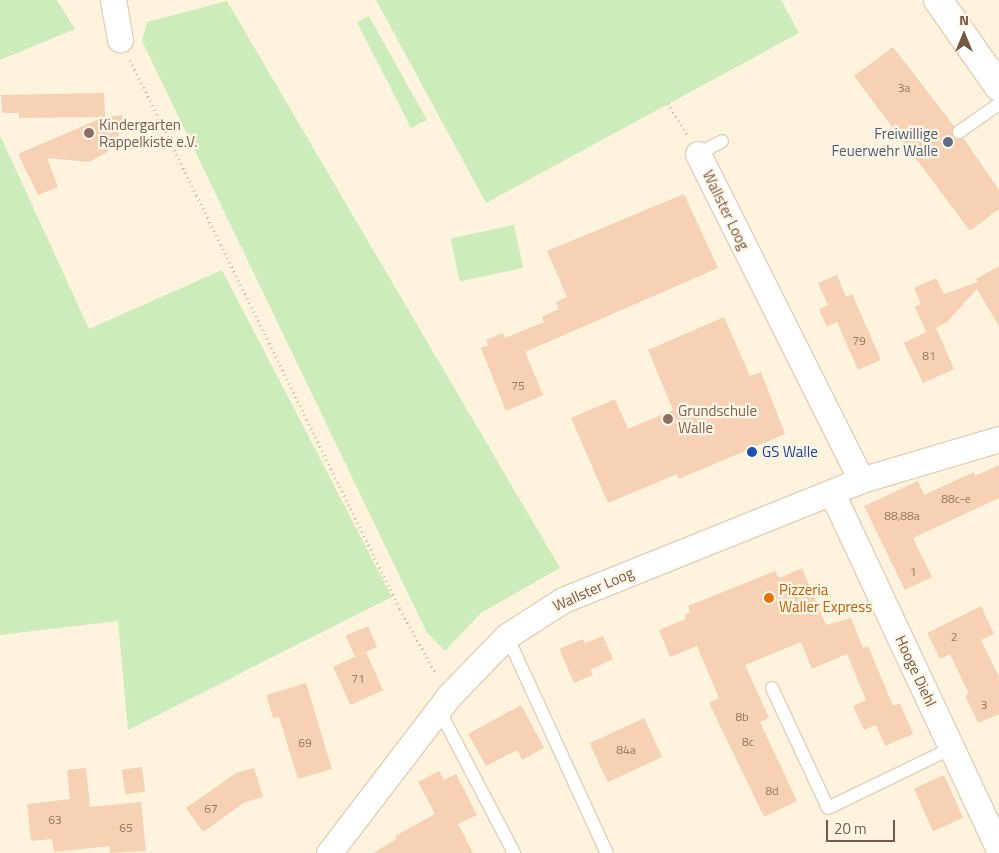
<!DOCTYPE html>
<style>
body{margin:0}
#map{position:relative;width:999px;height:853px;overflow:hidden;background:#fef3dd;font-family:"Titillium Web",sans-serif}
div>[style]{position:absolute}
.green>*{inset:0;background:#cdecbb;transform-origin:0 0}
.building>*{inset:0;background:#f6d1b3;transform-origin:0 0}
.path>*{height:3px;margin-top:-1.5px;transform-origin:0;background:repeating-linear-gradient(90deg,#dab496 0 1px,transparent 0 5px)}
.roads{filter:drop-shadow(1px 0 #e3cfb9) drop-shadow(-1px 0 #e3cfb9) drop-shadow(0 1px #e3cfb9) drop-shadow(0 -1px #e3cfb9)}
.service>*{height:12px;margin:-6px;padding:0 6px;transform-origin:6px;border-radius:6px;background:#fff}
.minor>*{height:25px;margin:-12.5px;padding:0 12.5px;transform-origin:12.5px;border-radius:12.5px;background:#fff}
.tertiary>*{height:28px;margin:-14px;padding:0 14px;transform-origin:14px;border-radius:14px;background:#fff}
.dots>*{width:14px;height:14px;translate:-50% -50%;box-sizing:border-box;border:2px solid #fff6e6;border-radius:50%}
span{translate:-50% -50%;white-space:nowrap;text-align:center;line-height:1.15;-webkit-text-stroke:4.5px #fff6e6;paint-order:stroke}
.number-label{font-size:12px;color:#967660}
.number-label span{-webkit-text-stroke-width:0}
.education-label{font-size:15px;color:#785e54}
.left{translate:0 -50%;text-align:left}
.service-label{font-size:15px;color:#4e5e75}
.right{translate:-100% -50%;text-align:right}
.street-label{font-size:15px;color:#765844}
.transit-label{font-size:15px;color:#164399}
.food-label{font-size:15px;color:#c56008}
.north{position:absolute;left:939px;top:10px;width:50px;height:50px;-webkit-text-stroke:4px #fff6e6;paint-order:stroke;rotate:0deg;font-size:14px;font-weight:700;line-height:20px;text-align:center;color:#765844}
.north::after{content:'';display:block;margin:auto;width:18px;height:22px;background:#765844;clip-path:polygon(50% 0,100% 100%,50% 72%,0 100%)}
.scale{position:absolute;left:826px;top:820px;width:69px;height:22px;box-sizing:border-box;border:2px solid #765844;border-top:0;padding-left:6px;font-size:15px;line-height:18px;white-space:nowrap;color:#765844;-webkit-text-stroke:4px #fff6e6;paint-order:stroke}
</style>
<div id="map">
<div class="green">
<div style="clip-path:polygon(0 0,57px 0,75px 29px,0 60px)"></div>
<div style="clip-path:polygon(376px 0,781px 0,799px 33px,486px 203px)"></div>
<div style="clip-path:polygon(227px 1px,560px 568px,481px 613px,445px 651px,427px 633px,142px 41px,147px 22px)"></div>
<div style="clip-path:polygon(369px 16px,427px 120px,411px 128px,357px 22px)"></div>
<div style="clip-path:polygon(0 135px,89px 329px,222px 270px,392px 597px,128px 730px,118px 621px,0 635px)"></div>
<div style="left:514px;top:225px;width:44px;height:65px;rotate:78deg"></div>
</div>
<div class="building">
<div style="clip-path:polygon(893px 47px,954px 126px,953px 137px,964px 139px,999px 190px,999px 209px,970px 231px,854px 76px)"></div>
<div style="clip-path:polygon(104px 93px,105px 117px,123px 115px,118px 138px,106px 153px,89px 162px,47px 158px,58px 187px,38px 195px,18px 154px,104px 117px,19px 118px,19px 113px,2px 113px,1px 95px)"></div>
<div style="clip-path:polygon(684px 194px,718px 268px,525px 352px,543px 395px,506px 411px,481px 348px,488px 345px,486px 340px,503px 333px,505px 338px,544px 322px,542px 317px,559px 309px,556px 302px,567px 297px,547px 251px)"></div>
<div style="clip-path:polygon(999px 266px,999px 326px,977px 289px,947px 322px,936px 328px,954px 369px,923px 383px,904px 343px,926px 332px,915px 307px,921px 304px,914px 288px,936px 278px,944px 294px,978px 282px,976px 279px)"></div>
<div style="clip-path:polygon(837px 275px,846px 297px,852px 294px,881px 360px,858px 370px,837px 322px,827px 327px,819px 309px,828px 305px,818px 283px)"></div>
<div style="clip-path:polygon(724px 317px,750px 376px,761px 372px,785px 434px,679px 479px,677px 474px,608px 503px,571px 418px,615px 399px,628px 429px,673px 410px,648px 350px)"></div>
<div style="clip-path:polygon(999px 465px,999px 498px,913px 538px,932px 577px,905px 590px,864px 506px,918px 481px,924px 495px,974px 472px,975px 476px)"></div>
<div style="clip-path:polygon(802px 568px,826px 625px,851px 618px,863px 648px,848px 654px,868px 646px,893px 706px,900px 703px,913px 734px,885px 746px,876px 725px,864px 730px,853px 706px,866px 700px,847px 654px,812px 669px,801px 642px,745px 665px,769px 718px,760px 722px,797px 801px,764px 817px,709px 703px,719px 698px,697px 646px,670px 657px,659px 630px,686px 619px,685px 615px,690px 612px,688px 606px,775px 571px,778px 577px,782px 577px)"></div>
<div style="clip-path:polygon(981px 606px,994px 634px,981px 640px,999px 677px,999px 714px,978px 723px,965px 695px,969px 694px,950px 654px,940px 659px,927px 633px)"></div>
<div style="left:368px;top:626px;width:23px;height:24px;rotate:67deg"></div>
<div style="clip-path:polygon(603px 636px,613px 659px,590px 670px,593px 675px,574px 683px,559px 649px,583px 639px,585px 643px)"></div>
<div style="left:366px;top:652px;width:42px;height:36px;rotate:66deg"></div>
<div style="clip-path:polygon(306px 683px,332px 769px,298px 779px,279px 717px,273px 718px,266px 695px)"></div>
<div style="clip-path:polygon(521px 705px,544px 748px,522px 760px,517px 750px,486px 766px,468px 734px)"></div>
<div style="left:644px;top:718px;width:43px;height:60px;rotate:65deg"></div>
<div style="left:142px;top:767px;width:25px;height:20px;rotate:83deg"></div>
<div style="clip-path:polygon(86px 768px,90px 807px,141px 802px,146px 851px,110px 853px,110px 846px,54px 852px,52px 839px,31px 841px,27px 804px,70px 799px,67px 770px)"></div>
<div style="clip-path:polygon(254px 768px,263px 797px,245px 802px,203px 832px,186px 808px,236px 773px)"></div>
<div style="clip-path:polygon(439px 771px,444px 780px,456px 774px,477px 815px,458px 824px,473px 853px,373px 853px,397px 839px,395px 836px,435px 814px,418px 782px)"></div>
<div style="left:944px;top:775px;width:47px;height:33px;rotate:66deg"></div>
</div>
<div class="path">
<div style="left:130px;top:60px;width:612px;rotate:63.81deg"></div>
<div style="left:400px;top:609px;width:74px;rotate:61deg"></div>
<div style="left:668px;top:103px;width:37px;rotate:59deg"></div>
</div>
<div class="roads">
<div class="service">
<div style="left:959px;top:132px;width:49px;rotate:-35deg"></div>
<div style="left:698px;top:154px;width:27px;rotate:-28deg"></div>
<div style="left:507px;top:636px;width:239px;rotate:65.3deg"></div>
<div style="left:772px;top:688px;width:132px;rotate:65deg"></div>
<div style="left:828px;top:808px;width:138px;rotate:-25.8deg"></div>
<div style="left:438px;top:708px;width:164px;rotate:62.3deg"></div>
</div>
<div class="minor">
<div style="left:113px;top:0;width:40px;rotate:80deg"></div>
<div style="left:698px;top:154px;width:364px;rotate:63.4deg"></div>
<div style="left:832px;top:493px;width:393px;rotate:64.9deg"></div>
<div style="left:329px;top:853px;width:198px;rotate:-52.6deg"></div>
<div style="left:449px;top:696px;width:83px;rotate:-46deg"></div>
<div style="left:507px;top:636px;width:67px;rotate:-32.7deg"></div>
<div style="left:563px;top:600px;width:321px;rotate:-21.9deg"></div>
<div style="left:861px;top:480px;width:144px;rotate:-16.5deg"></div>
</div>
<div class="tertiary">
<div style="left:938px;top:0;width:106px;rotate:55deg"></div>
</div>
</div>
<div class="dots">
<div style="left:89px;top:133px;background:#8d6e63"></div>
<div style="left:948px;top:142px;background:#5c6f8a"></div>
<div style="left:668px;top:419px;background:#8d6e63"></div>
<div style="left:752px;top:452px;background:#1a4fb4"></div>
<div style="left:769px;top:598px;background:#e8710a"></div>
</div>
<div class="number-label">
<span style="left:904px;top:88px">3a</span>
<span style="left:859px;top:341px">79</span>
<span style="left:929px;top:356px">81</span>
<span style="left:518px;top:386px">75</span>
<span style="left:956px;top:499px">88c-e</span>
<span style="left:902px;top:516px">88,88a</span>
<span style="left:913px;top:572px">1</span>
<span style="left:954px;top:637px">2</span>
<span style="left:358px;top:679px">71</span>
<span style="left:984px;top:705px">3</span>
<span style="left:742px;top:717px">8b</span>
<span style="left:748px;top:742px">8c</span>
<span style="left:305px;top:743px">69</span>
<span style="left:626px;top:750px">84a</span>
<span style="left:772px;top:791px">8d</span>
<span style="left:211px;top:809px">67</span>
<span style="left:55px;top:820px">63</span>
<span style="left:126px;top:828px">65</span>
</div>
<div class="education-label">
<span class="left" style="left:99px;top:133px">Kindergarten<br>Rappelkiste e.V.</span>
<span class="left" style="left:678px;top:419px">Grundschule<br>Walle</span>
</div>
<div class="service-label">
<span class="right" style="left:938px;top:142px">Freiwillige<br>Feuerwehr Walle</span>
</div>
<div class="street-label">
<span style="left:726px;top:210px;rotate:64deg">Wallster Loog</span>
<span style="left:593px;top:589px;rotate:-24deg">Wallster Loog</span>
<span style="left:916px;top:671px;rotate:65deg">Hooge Diehl</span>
</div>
<div class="transit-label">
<span class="left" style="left:762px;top:452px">GS Walle</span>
</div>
<div class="food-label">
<span class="left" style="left:779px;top:598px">Pizzeria<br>Waller Express</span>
</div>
<div class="north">N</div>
<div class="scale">20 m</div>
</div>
